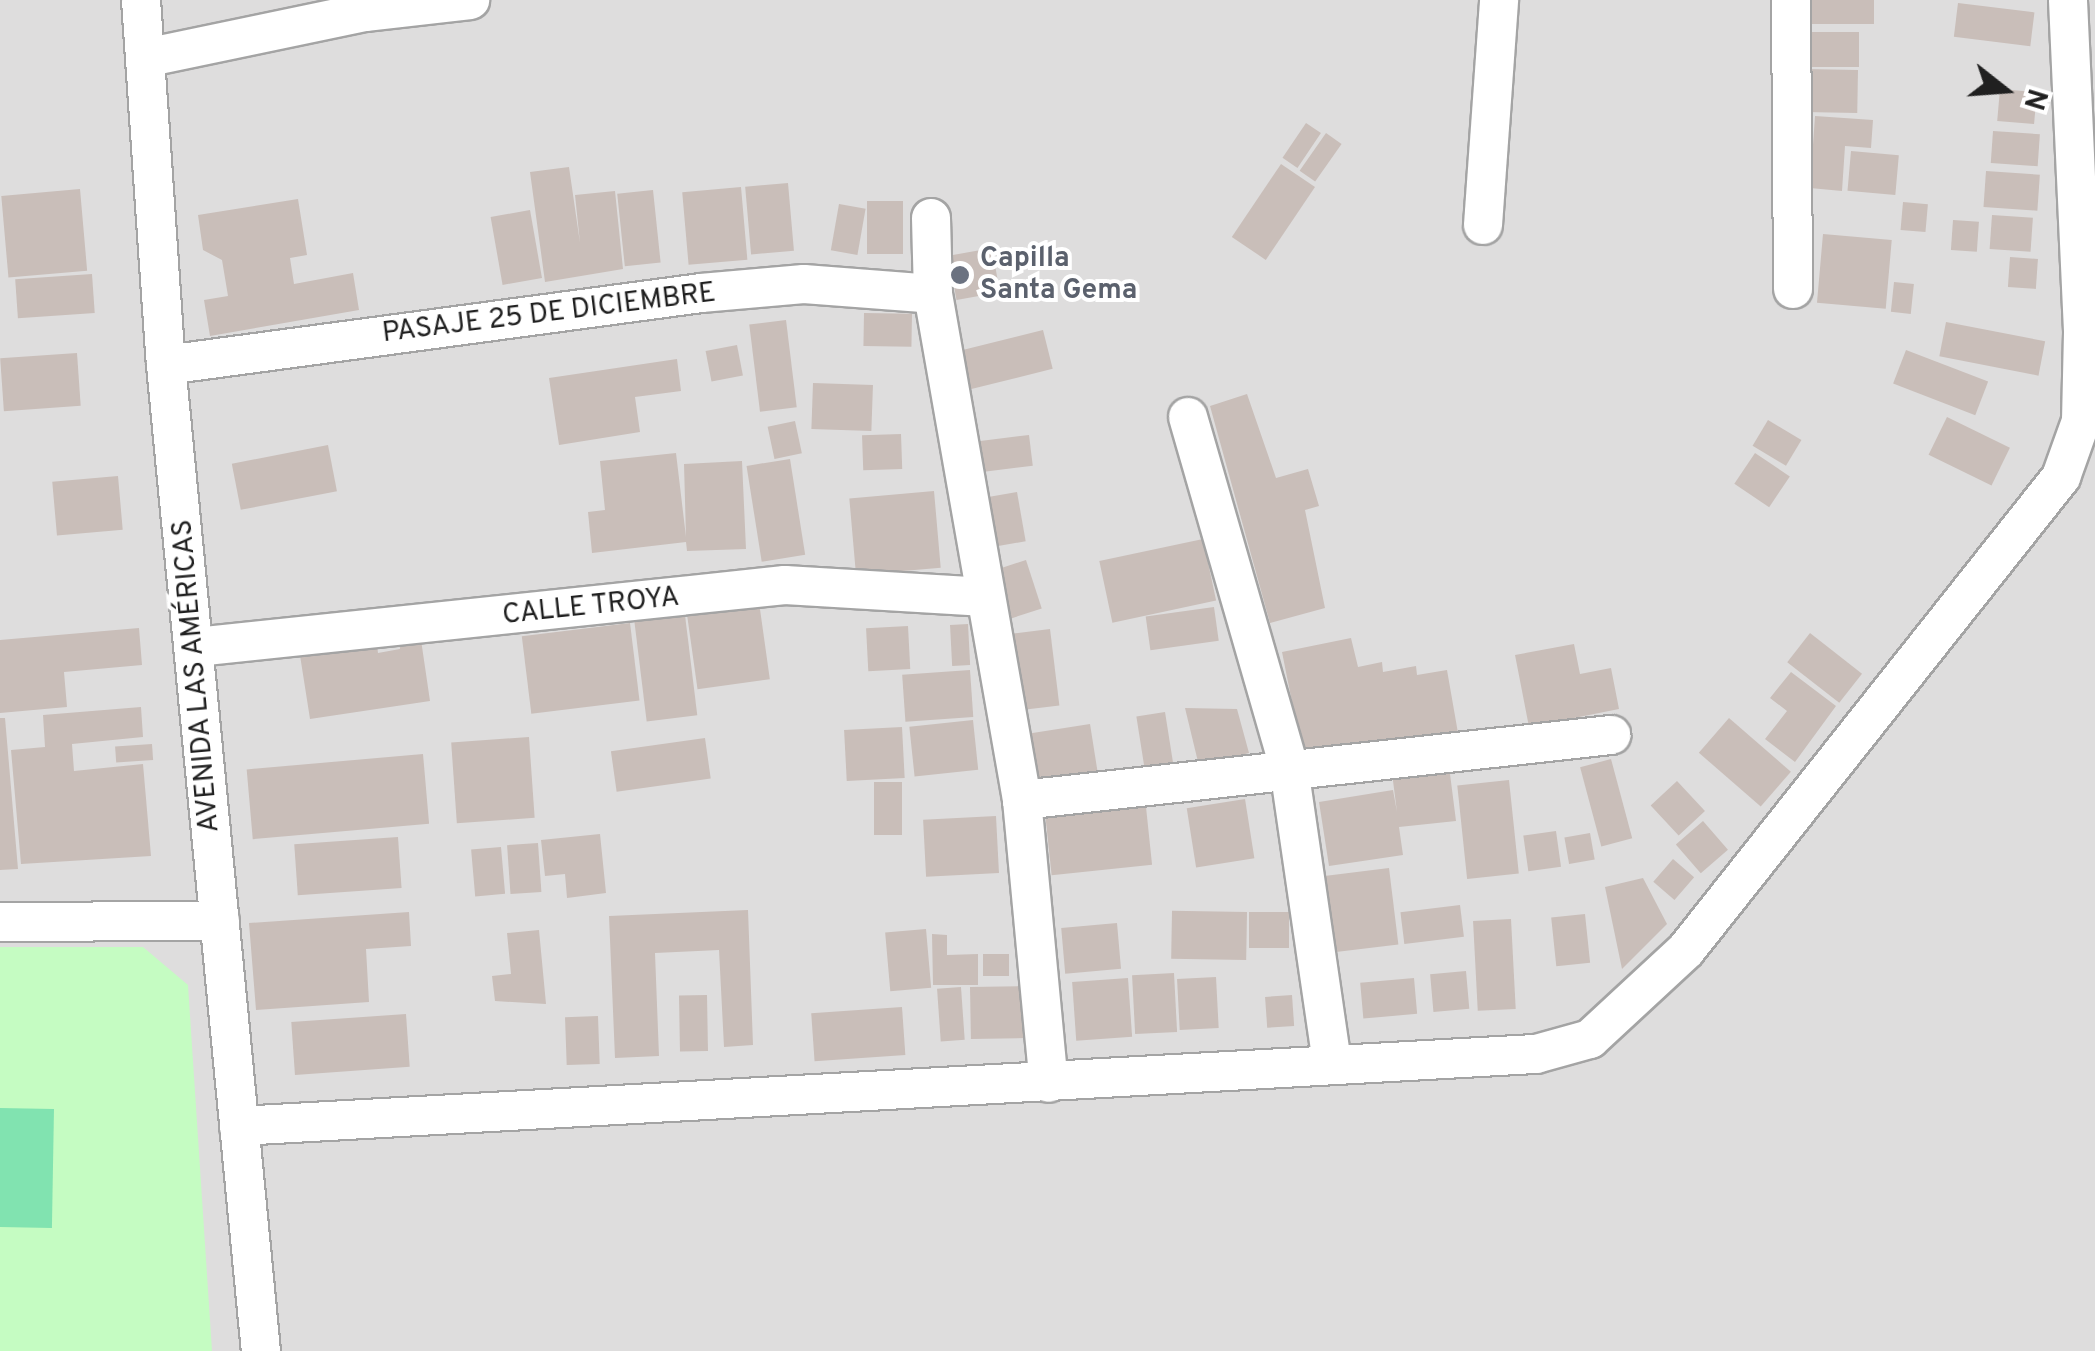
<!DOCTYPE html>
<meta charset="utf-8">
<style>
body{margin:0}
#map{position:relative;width:2095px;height:1351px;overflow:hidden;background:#f1ece6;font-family:Overpass,sans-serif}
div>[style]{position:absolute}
.residential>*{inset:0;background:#dedddd;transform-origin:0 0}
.park>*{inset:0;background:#c5fcc2}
.pitch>*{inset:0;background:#81e3b0;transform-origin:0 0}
.building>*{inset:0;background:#c9beb9;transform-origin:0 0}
.roads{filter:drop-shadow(2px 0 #a4a4a4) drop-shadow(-2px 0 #a4a4a4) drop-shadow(0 2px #a4a4a4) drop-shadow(0 -2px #a4a4a4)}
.minor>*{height:38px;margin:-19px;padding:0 19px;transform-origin:19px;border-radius:19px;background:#fff}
.dots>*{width:28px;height:28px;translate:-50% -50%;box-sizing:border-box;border:5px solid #fff;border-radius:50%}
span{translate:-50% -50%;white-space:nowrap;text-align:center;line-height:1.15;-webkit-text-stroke:8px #fff;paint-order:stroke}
.worship-label{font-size:28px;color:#5b616d;font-weight:700}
.left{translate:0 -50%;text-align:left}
.street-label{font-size:28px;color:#202020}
.north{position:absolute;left:1955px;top:40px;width:100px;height:100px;-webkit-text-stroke:8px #fff;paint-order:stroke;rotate:107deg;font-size:28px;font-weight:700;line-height:40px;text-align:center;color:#202020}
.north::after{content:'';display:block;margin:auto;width:35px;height:45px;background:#202020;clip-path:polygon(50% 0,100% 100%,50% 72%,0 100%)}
</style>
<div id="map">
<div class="residential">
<div style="left:0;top:0;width:2095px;height:1351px"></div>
</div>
<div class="park">
<div style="clip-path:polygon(0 947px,143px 947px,188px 985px,212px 1351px,0 1351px)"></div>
</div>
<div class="pitch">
<div style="left:0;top:1108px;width:54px;height:119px;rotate:1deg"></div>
</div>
<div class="building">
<div style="left:1807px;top:0;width:67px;height:24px"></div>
<div style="left:1958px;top:3px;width:77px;height:34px;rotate:7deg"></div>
<div style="left:1806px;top:32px;width:53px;height:35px"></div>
<div style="left:1805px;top:69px;width:53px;height:43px;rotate:1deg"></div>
<div style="left:2000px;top:89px;width:37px;height:32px;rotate:5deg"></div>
<div style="clip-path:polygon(1815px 116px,1873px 120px,1871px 148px,1845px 146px,1842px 191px,1810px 188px)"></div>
<div style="left:1306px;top:123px;width:18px;height:42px;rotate:34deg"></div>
<div style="left:1993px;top:131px;width:47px;height:32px;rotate:4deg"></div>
<div style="left:1326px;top:133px;width:19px;height:46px;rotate:35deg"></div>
<div style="left:1851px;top:151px;width:48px;height:40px;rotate:5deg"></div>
<div style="left:1281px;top:164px;width:41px;height:88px;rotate:34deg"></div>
<div style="clip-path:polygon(569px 167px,580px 243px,575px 195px,615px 191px,623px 269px,545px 282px,530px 172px)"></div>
<div style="left:1986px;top:171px;width:54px;height:36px;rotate:4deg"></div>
<div style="left:788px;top:183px;width:68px;height:43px;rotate:85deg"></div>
<div style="left:741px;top:187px;width:73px;height:59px;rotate:85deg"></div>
<div style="left:80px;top:189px;width:82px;height:79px;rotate:85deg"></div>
<div style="left:653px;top:190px;width:73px;height:36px;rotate:84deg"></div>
<div style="clip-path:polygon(298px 199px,307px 255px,290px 258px,294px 284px,353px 273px,359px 310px,210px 336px,204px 300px,228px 296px,222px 260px,203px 250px,198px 215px)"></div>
<div style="left:867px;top:201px;width:36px;height:53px"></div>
<div style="left:1903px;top:202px;width:25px;height:28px;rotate:5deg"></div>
<div style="left:839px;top:204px;width:27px;height:47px;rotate:10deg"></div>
<div style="left:530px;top:210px;width:69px;height:40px;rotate:80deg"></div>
<div style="left:1992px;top:215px;width:41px;height:34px;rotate:4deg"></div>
<div style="left:1953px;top:220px;width:26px;height:30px;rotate:4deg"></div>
<div style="left:1823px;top:234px;width:69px;height:69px;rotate:5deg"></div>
<div style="left:992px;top:248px;width:45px;height:44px;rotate:80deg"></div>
<div style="left:2010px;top:257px;width:28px;height:30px;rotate:4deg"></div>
<div style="left:92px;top:274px;width:39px;height:77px;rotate:86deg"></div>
<div style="left:1894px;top:282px;width:20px;height:30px;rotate:6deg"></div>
<div style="left:864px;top:313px;width:48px;height:33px;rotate:1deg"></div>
<div style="left:786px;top:320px;width:88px;height:37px;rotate:83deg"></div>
<div style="left:1946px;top:322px;width:101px;height:35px;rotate:11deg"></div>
<div style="left:1043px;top:330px;width:40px;height:89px;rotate:76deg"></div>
<div style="left:737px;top:345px;width:31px;height:32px;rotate:79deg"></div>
<div style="left:1906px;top:350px;width:88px;height:36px;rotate:21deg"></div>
<div style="left:77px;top:353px;width:53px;height:77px;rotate:86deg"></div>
<div style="clip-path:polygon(677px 359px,681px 391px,635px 397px,640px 432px,559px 445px,549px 378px)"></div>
<div style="left:813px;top:383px;width:60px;height:46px;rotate:2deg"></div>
<div style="clip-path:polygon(1247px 394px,1276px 478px,1308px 469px,1319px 506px,1305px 510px,1325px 608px,1270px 623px,1210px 406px)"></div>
<div style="left:1947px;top:417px;width:70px;height:42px;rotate:26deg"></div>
<div style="left:1768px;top:420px;width:39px;height:30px;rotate:31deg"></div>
<div style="left:795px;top:421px;width:33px;height:28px;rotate:78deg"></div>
<div style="left:901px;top:434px;width:35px;height:39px;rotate:88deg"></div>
<div style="left:1029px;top:435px;width:31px;height:53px;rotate:83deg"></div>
<div style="left:328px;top:445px;width:47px;height:98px;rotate:79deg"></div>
<div style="clip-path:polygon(676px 453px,686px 537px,684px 464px,742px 461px,746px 549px,687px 551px,686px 542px,592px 553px,588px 512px,605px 510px,600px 461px)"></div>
<div style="left:1755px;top:453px;width:42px;height:37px;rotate:34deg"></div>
<div style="left:790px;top:459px;width:97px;height:44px;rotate:81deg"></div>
<div style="left:118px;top:476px;width:54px;height:66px;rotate:85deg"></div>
<div style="left:934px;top:491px;width:77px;height:85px;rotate:85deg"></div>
<div style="left:1017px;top:492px;width:50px;height:35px;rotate:80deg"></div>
<div style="left:1203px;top:539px;width:63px;height:106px;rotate:78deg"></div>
<div style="left:1026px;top:560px;width:51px;height:33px;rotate:72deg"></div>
<div style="left:758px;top:595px;width:85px;height:73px;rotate:82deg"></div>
<div style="left:684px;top:607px;width:109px;height:51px;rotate:83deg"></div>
<div style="left:1214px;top:607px;width:34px;height:69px;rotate:82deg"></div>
<div style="left:630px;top:623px;width:78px;height:109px;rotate:83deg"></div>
<div style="left:968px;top:624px;width:41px;height:18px;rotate:87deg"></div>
<div style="left:908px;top:626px;width:43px;height:42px;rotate:87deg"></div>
<div style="clip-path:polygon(139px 628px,142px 665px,64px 672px,67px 707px,0 713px,0 640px)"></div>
<div style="left:1050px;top:629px;width:77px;height:40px;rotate:83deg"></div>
<div style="clip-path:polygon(420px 633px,430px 701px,310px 719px,299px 649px,376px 637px,378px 653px,400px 649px,399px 636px)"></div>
<div style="left:1810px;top:633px;width:66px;height:37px;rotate:38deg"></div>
<div style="clip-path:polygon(1351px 638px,1358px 667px,1382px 662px,1383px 672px,1416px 666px,1417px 675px,1447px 670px,1458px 733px,1304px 762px,1282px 652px)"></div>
<div style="clip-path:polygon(1574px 644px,1580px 674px,1611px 668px,1619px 709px,1529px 727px,1515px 655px)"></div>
<div style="left:970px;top:670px;width:47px;height:68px;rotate:86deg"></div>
<div style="clip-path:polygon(1791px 672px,1836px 706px,1795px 762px,1765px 739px,1787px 711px,1770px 698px)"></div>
<div style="clip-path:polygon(141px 707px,143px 737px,72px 744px,74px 771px,143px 764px,151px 856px,21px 864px,11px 750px,45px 747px,43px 715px)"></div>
<div style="clip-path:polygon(1185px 708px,1237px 709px,1249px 753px,1199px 766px)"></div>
<div style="left:1165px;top:712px;width:54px;height:29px;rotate:81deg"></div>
<div style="clip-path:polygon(0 718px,5px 718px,18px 869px,0 870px)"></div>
<div style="left:1729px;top:718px;width:82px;height:46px;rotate:41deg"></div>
<div style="left:973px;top:720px;width:50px;height:64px;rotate:84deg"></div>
<div style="left:1090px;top:724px;width:53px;height:63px;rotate:81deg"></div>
<div style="left:902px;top:727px;width:51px;height:58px;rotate:87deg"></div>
<div style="left:529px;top:737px;width:81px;height:78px;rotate:86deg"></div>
<div style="left:705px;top:738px;width:41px;height:95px;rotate:82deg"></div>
<div style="left:152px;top:744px;width:16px;height:37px;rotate:86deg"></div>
<div style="left:423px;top:754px;width:70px;height:177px;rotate:85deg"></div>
<div style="left:1611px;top:759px;width:82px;height:32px;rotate:75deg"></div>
<div style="clip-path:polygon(1449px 766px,1456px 821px,1399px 827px,1403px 855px,1329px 866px,1319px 802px,1393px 790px,1397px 812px,1392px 773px)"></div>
<div style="left:1509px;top:780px;width:94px;height:52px;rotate:84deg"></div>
<div style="left:1677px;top:781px;width:41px;height:36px;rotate:47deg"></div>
<div style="left:874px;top:782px;width:28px;height:53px"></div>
<div style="left:1245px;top:799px;width:60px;height:59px;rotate:81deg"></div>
<div style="left:1146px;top:807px;width:58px;height:101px;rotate:84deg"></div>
<div style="left:996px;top:816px;width:57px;height:73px;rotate:87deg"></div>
<div style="left:1703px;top:821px;width:38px;height:36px;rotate:49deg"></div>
<div style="left:1556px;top:831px;width:36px;height:33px;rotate:82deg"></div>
<div style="left:1590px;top:833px;width:27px;height:26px;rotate:80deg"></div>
<div style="clip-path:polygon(600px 834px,606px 893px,567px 898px,565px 874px,545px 876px,541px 840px)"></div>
<div style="left:398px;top:837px;width:51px;height:104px;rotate:86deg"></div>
<div style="left:538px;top:843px;width:49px;height:31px;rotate:86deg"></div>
<div style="left:501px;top:847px;width:47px;height:30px;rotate:85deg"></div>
<div style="left:1673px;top:859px;width:28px;height:30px;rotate:41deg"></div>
<div style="left:1389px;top:868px;width:77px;height:65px;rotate:83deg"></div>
<div style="clip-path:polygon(1643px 878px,1667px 924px,1622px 969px,1605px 887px)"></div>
<div style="left:1460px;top:905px;width:32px;height:60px;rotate:83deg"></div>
<div style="clip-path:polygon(748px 910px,753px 1045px,724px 1047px,719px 950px,655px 953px,659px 1056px,615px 1058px,609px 916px)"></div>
<div style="clip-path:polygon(409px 912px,411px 946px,366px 949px,369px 1002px,256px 1010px,249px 923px)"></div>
<div style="left:1247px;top:912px;width:48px;height:75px;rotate:91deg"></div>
<div style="left:1249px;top:912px;width:40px;height:36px"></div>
<div style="left:1585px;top:914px;width:49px;height:34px;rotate:84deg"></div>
<div style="left:1511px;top:919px;width:90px;height:38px;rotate:87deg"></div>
<div style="left:1117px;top:923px;width:46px;height:56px;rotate:85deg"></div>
<div style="left:926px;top:929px;width:59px;height:41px;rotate:85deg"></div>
<div style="clip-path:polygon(539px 930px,546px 1004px,495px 1001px,492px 976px,511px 974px,507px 933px)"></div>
<div style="clip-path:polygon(932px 934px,947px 935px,947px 955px,978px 954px,978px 985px,933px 985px)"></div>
<div style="left:1009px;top:954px;width:22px;height:26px;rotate:90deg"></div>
<div style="left:1466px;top:971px;width:38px;height:36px;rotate:85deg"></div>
<div style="left:1174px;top:973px;width:59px;height:42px;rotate:87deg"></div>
<div style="left:1216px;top:977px;width:51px;height:39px;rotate:87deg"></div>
<div style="left:1128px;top:978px;width:59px;height:56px;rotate:86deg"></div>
<div style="left:1414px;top:978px;width:36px;height:54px;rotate:85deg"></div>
<div style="left:1026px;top:986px;width:52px;height:56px;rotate:89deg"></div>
<div style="left:961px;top:987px;width:53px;height:24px;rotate:86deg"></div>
<div style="left:707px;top:995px;width:56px;height:28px;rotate:89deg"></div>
<div style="left:1292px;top:995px;width:31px;height:27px;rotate:86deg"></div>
<div style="left:902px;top:1007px;width:48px;height:91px;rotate:86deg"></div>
<div style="left:406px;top:1014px;width:53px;height:115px;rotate:86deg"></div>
<div style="left:598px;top:1016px;width:48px;height:33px;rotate:88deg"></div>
</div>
<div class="roads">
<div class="minor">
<div style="left:141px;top:0;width:366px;rotate:86.1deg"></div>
<div style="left:166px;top:365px;width:991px;rotate:84.5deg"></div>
<div style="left:1791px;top:0;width:289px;rotate:89.6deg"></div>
<div style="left:145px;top:58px;width:225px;rotate:-11.8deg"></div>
<div style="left:365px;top:12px;width:106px;rotate:-6.5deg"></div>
<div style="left:931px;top:218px;width:76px;rotate:88.5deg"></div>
<div style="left:933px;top:294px;width:514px;rotate:80.02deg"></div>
<div style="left:1022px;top:800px;width:284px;rotate:84.6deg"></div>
<div style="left:1483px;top:225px;width:226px;rotate:-85.9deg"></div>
<div style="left:166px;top:365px;width:540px;rotate:-7.66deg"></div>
<div style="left:701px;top:293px;width:103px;rotate:-5deg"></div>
<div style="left:804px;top:284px;width:129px;rotate:4.4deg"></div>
<div style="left:1188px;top:417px;width:365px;rotate:73.9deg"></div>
<div style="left:1289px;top:768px;width:296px;rotate:81.7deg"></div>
<div style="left:196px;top:647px;width:592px;rotate:-6.01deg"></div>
<div style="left:785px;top:585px;width:201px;rotate:3.4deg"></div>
<div style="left:1022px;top:800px;width:593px;rotate:-6.3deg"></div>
<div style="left:0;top:922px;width:220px;rotate:-0.3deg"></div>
<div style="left:239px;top:1126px;width:1299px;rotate:-3.18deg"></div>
<div style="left:1536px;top:1054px;width:56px;rotate:-15.5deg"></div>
<div style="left:1590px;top:1039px;width:131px;rotate:-42.8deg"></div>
<div style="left:1686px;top:950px;width:604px;rotate:-51.59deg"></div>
<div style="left:2061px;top:477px;width:59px;rotate:-70.3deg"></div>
<div style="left:2081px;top:421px;width:90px;rotate:-88.7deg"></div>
<div style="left:2083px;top:331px;width:331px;rotate:-92.6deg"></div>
</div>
</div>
<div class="dots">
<div style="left:960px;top:275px;background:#6b7280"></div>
</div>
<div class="worship-label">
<span class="left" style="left:980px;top:275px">Capilla<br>Santa Gema</span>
</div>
<div class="street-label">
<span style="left:549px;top:314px;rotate:-7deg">PASAJE 25 DE DICIEMBRE</span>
<span style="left:591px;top:607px;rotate:-6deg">CALLE TROYA</span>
<span style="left:197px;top:676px;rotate:-95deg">AVENIDA LAS AMÉRICAS</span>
</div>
<div class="north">N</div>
</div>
